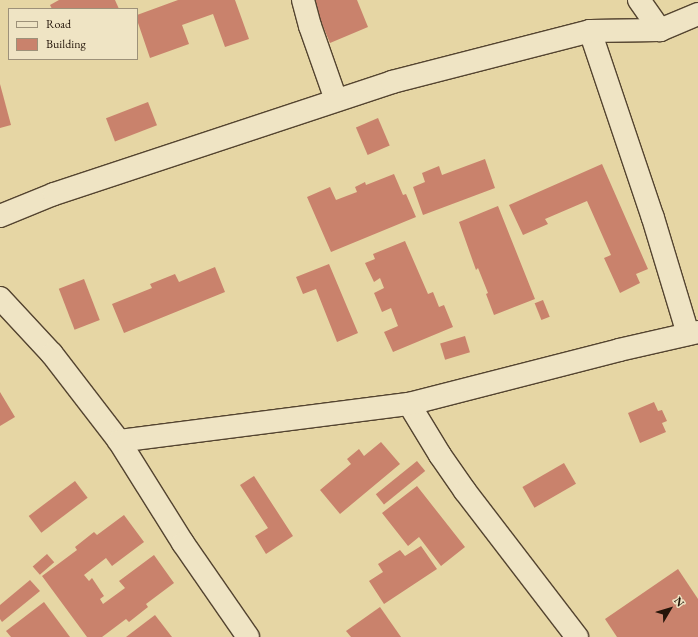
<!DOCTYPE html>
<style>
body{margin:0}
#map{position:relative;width:698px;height:637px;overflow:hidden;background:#e6d6a4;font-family:"EB Garamond",serif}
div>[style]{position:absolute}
.building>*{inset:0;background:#c9826c;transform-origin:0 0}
.roads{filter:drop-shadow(1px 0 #544430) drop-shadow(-1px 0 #544430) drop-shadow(0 1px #544430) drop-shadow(0 -1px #544430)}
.minor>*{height:22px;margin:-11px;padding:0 11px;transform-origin:11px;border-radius:11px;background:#efe4c4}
span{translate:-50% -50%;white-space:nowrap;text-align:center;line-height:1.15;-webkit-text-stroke:3px #efe4c4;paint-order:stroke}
.legend{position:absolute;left:8px;top:8px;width:130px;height:52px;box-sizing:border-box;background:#efe4c4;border:1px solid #9d9179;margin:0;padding:5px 7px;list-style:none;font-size:12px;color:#231409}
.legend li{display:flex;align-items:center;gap:8px;height:20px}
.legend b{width:20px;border:1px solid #9d9179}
.north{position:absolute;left:650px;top:589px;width:40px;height:40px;-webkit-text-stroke:3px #efe4c4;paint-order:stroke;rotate:52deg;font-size:11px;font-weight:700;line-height:16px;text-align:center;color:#231409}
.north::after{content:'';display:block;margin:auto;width:14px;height:18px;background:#231409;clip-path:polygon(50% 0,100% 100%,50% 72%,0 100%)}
</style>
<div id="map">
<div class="building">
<div style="clip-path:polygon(59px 0,115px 0,119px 9px,52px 9px,50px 5px)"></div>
<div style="clip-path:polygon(178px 0,235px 0,249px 39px,225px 47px,213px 14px,182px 25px,189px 44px,150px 58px,137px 20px,137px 15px)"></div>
<div style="clip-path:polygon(312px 0,357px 0,368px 27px,330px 43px)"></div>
<div style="clip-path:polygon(0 84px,11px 125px,0 128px)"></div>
<div style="left:148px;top:102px;width:25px;height:45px;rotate:69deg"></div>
<div style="left:378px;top:118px;width:30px;height:24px;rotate:67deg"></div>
<div style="clip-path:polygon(485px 159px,495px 188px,423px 215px,413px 187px,425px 182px,422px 173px,439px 166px,442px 175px)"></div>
<div style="clip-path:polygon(602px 164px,648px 269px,636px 274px,640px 283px,620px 293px,604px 258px,611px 255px,587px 201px,545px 219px,548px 224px,523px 235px,509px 205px)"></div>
<div style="clip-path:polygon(394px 174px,403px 195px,406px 194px,416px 217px,331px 252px,307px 197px,330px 187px,336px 200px,357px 192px,355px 187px,365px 182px,366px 185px)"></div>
<div style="clip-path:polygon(498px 206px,535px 299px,494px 315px,486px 294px,488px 293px,478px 268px,476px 270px,459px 222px)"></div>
<div style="clip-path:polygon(405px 241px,428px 294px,433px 292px,439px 307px,444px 305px,453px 327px,393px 352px,384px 332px,398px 326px,391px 308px,382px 312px,374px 293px,384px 288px,380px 278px,374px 282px,365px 263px,375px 259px,373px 254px)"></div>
<div style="clip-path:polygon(329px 264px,358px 333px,337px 342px,316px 289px,303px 294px,296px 277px)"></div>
<div style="clip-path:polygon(215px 267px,225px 292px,124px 333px,112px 304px,152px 288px,150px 284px,175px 274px,179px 282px)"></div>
<div style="left:84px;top:279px;width:44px;height:27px;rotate:69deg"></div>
<div style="left:543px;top:300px;width:18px;height:9px;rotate:68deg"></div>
<div style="left:465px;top:336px;width:17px;height:26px;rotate:73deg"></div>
<div style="clip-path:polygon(0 392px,15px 417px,0 426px)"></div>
<div style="clip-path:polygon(654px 402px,658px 411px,662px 410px,667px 421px,662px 423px,666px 432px,640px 443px,628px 413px)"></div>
<div style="clip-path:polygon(381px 442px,400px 464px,340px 514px,320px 490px,351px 464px,347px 459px,359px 449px,364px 456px)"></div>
<div style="left:417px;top:461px;width:13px;height:53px;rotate:51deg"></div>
<div style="left:564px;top:463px;width:24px;height:48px;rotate:60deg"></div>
<div style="clip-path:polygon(254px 476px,293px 536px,266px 554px,255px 536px,268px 528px,240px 485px)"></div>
<div style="left:75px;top:481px;width:21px;height:58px;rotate:53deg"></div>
<div style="clip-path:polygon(417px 486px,465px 547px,441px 566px,419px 537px,408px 546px,382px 513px)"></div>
<div style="clip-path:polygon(124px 515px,144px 542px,112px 566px,106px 558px,84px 575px,89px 581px,92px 578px,104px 596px,100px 599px,103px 604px,125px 588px,119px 581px,154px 555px,174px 583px,146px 604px,148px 607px,129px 622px,126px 619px,102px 637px,87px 637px,42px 576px,77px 550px,75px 547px,94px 532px,97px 535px)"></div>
<div style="clip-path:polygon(421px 546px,437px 569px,384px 604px,369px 581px,383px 572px,378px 564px,400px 550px,405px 556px)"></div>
<div style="left:47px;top:554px;width:11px;height:19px;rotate:49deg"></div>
<div style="clip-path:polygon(678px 569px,698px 599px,698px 637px,617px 637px,605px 619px)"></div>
<div style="clip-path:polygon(30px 580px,40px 591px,2px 622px,0 619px,0 605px)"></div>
<div style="clip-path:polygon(44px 602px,70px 637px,11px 637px,6px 631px)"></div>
<div style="clip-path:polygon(380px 607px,401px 637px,351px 637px,346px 631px)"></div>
<div style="clip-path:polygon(155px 615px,172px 637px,126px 637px)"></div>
</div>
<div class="roads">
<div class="minor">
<div style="left:303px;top:0;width:27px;rotate:75deg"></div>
<div style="left:310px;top:26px;width:78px;rotate:70.6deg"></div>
<div style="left:639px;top:0;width:37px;rotate:55deg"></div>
<div style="left:590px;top:31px;width:197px;rotate:71.4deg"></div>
<div style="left:653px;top:218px;width:121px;rotate:73.2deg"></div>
<div style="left:0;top:216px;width:58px;rotate:-22.2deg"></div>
<div style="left:54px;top:194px;width:356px;rotate:-18.3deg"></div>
<div style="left:392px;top:82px;width:204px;rotate:-14.4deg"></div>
<div style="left:590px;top:31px;width:70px;rotate:-0.8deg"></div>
<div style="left:660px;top:30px;width:41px;rotate:-22.8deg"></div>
<div style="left:0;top:298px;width:76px;rotate:47.1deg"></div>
<div style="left:52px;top:354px;width:110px;rotate:52.4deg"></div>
<div style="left:119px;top:441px;width:120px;rotate:57.9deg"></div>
<div style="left:183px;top:543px;width:114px;rotate:55.3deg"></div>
<div style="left:409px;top:404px;width:60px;rotate:58.7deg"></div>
<div style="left:440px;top:455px;width:44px;rotate:55.2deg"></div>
<div style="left:465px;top:491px;width:184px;rotate:52.5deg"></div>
<div style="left:119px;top:441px;width:292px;rotate:-7.3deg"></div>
<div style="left:409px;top:404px;width:217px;rotate:-14.4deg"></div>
<div style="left:619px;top:350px;width:81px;rotate:-12.8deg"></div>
</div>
</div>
<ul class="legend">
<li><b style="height:5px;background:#efe4c4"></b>Road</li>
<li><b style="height:11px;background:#c9826c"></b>Building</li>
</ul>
<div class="north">N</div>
</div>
